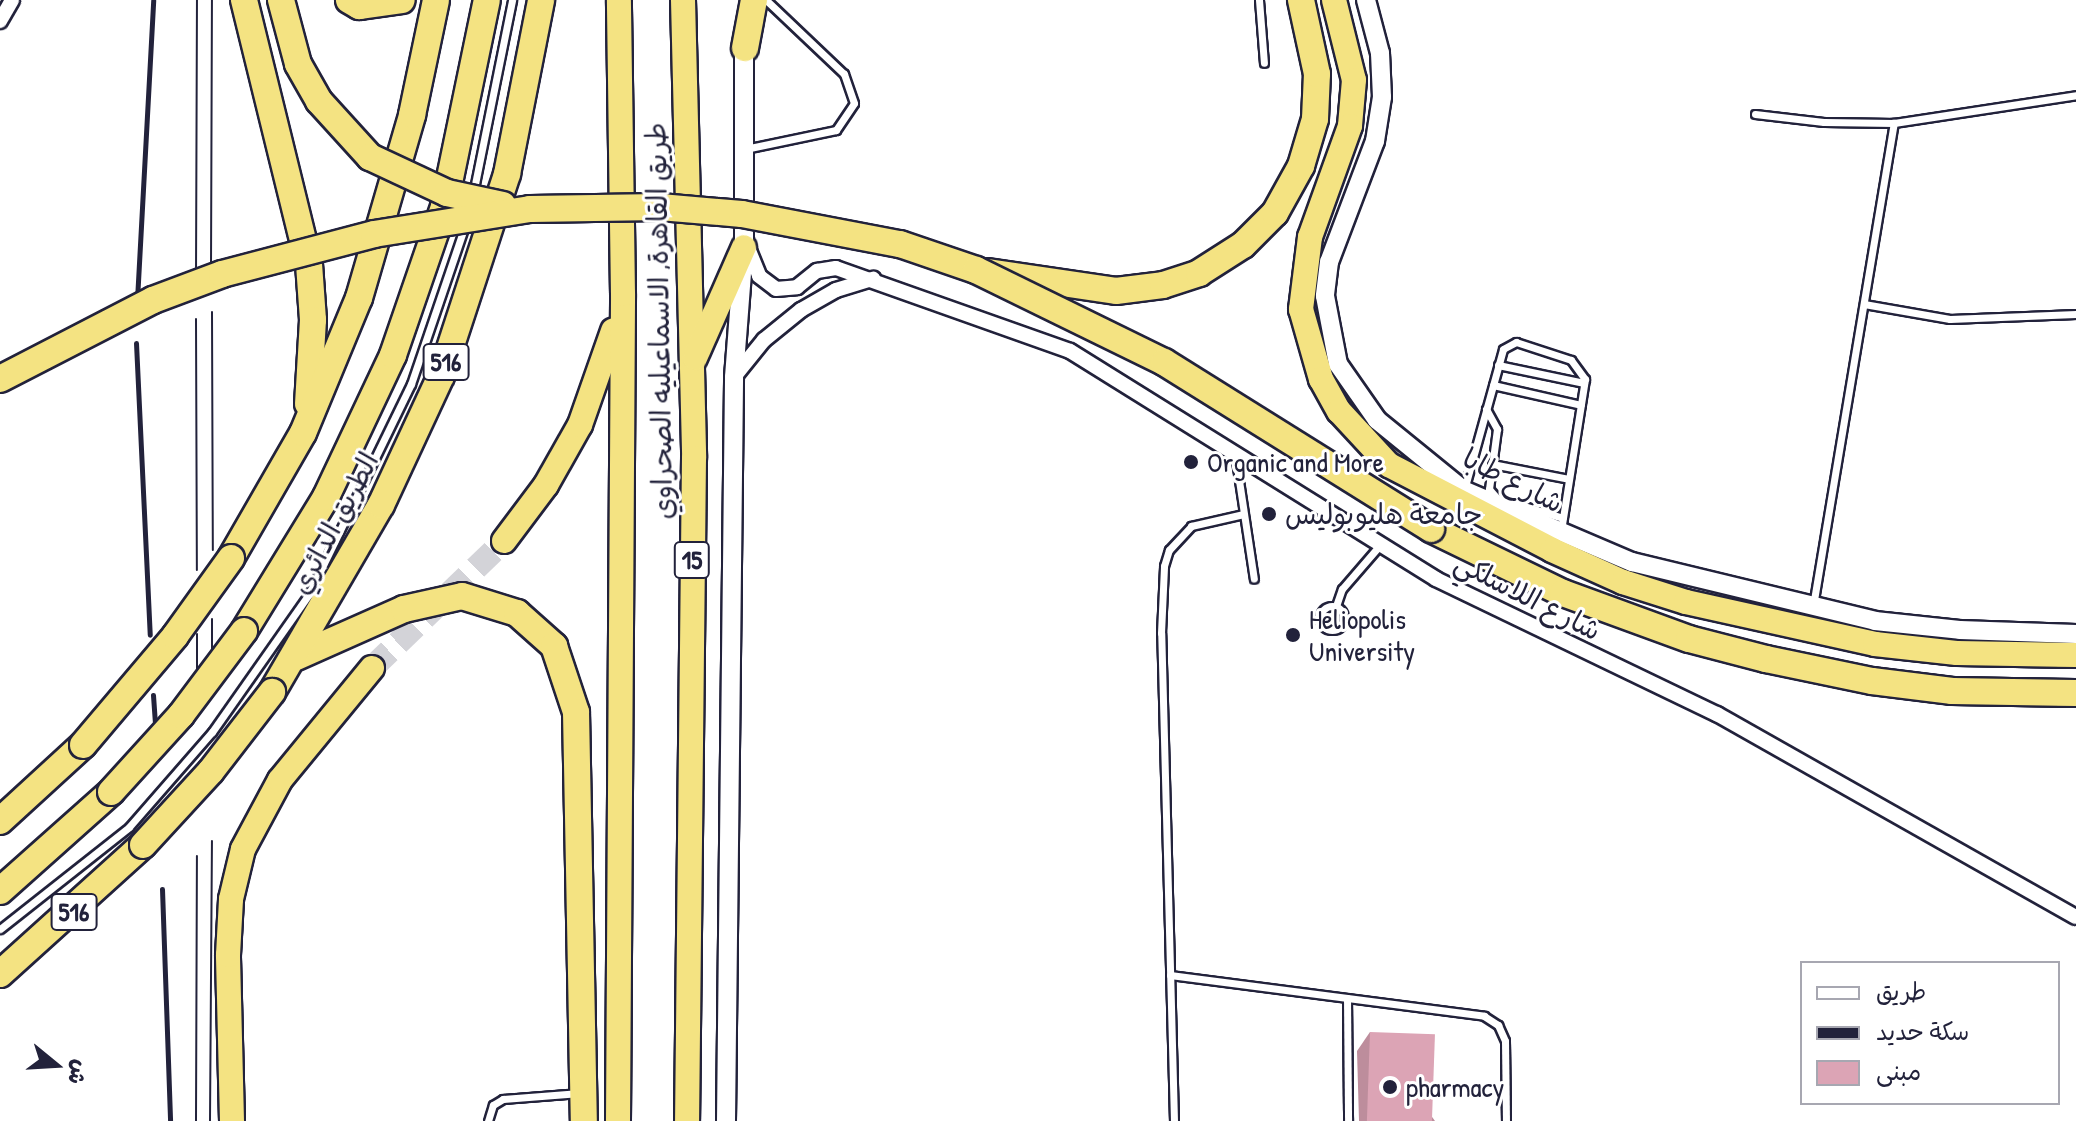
<!DOCTYPE html>
<meta charset="utf-8">
<style>
body{margin:0}
#map{position:relative;width:2076px;height:1121px;overflow:hidden;background:#fff;font-family:"Patrick Hand","Playpen Sans Arabic",sans-serif}
div>[style]{position:absolute}
.trunk-tunnel>*{height:24px;margin-top:-12px;transform-origin:0;background:repeating-linear-gradient(90deg,#d3d3d8 0 24px,transparent 0 36px)}
.roads{filter:drop-shadow(2px 0 #22223b) drop-shadow(-2px 0 #22223b) drop-shadow(0 2px #22223b) drop-shadow(0 -2px #22223b)}
.service>*{height:7px;margin:-3.5px;padding:0 3.5px;transform-origin:3.5px;border-radius:3.5px;background:#fff}
.service>.ring{margin:-3.5px;padding:0;box-sizing:content-box;background:none;border:7px solid #fff;border-radius:50%}
.minor>*{height:14px;margin:-7px;padding:0 7px;transform-origin:7px;border-radius:7px;background:#fff}
.tertiary>*{height:18px;margin:-9px;padding:0 9px;transform-origin:9px;border-radius:9px;background:#fff}
.trunk>*{height:24px;margin:-12px;padding:0 12px;transform-origin:12px;border-radius:12px;background:#f4e382}
.motorway>*{height:26px;margin:-13px;padding:0 13px;transform-origin:13px;border-radius:13px;background:#f4e382}
.tram>*{height:2px;margin:-1px;padding:0 1px;transform-origin:1px;border-radius:1px;background:#22223b}
.rail>*{height:5px;margin:-2.5px;padding:0 2.5px;transform-origin:2.5px;border-radius:2.5px;background:#22223b}
.bridges{filter:drop-shadow(2px 0 #22223b) drop-shadow(-2px 0 #22223b) drop-shadow(0 2px #22223b) drop-shadow(0 -2px #22223b)}
.motorway-bridge>*{height:26px;margin:-13px;padding:0 13px;transform-origin:13px;border-radius:13px;background:#f4e382}
.wall>*{inset:0;background:#bd8d9c}
.building>*{inset:0;background:#dca4b5;transform-origin:0 0}
.dots>*{width:22px;height:22px;translate:-50% -50%;box-sizing:border-box;border:4px solid #fff;border-radius:50%}
span{translate:-50% -50%;white-space:nowrap;text-align:center;line-height:1.15;-webkit-text-stroke:6px #fff;paint-order:stroke}
.shield-label span{padding:2px 6px;background:#fff;border:2px solid;border-radius:6px;-webkit-text-stroke-width:0}
.shield-label{font-size:26px;color:#22223b;font-weight:700}
.street-label{font-size:28px;color:#22223b}
.poi-label{font-size:28px;color:#22223b}
.left{translate:0 -50%;text-align:left}
.legend{position:absolute;left:1800px;top:961px;width:260px;height:144px;box-sizing:border-box;background:#fff;border:2px solid #a7a7b1;margin:0;padding:10px 14px;list-style:none;font-size:24px;color:#22223b}
.legend li{display:flex;align-items:center;gap:16px;height:40px}
.legend b{width:40px;border:2px solid #a7a7b1}
.north{position:absolute;left:16px;top:1025px;width:80px;height:80px;-webkit-text-stroke:6px #fff;paint-order:stroke;rotate:108deg;font-size:22px;font-weight:700;line-height:32px;text-align:center;color:#22223b}
.north::after{content:'';display:block;margin:auto;width:28px;height:36px;background:#22223b;clip-path:polygon(50% 0,100% 100%,50% 72%,0 100%)}
</style>
<div id="map">
<div class="trunk-tunnel">
<div style="left:372px;top:668px;width:183px;rotate:-43.9deg"></div>
</div>
<div class="roads">
<div class="service">
<div style="left:1259px;top:0;width:63px;rotate:85.5deg"></div>
<div style="left:1755px;top:114px;width:69px;rotate:6.6deg"></div>
<div style="left:1824px;top:122px;width:70px;rotate:0.8deg"></div>
<div style="left:1894px;top:123px;width:184px;rotate:-8.7deg"></div>
<div style="left:745px;top:149px;width:93px;rotate:-11.8deg"></div>
<div style="left:836px;top:130px;width:32px;rotate:-56deg"></div>
<div style="left:854px;top:103px;width:31px;rotate:-109deg"></div>
<div style="left:844px;top:74px;width:108px;rotate:-136.5deg"></div>
<div style="left:473px;top:194px;width:198px;rotate:-78.6deg"></div>
<div style="left:1864px;top:304px;width:87px;rotate:9.9deg"></div>
<div style="left:1950px;top:319px;width:126px;rotate:-2.3deg"></div>
<div style="left:1498px;top:365px;width:88px;rotate:11.8deg"></div>
<div style="left:1493px;top:385px;width:90px;rotate:12.8deg"></div>
<div style="left:1486px;top:409px;width:23px;rotate:61deg"></div>
<div style="left:1497px;top:429px;width:61px;rotate:97.6deg"></div>
<div style="left:1489px;top:489px;width:11px;rotate:49deg"></div>
<div style="left:1235px;top:454px;width:126px;rotate:81.4deg"></div>
<div style="left:1492px;top:464px;width:78px;rotate:11deg"></div>
<div style="left:1464px;top:490px;width:146px;rotate:-74.5deg"></div>
<div style="left:1503px;top:349px;width:15px;rotate:-28deg"></div>
<div style="left:1516px;top:342px;width:58px;rotate:18.1deg"></div>
<div style="left:1571px;top:360px;width:24px;rotate:54deg"></div>
<div style="left:1585px;top:379px;width:153px;rotate:99deg"></div>
<div style="left:1511px;top:502px;width:54px;rotate:17.1deg"></div>
<div class="ring" style="left:1320px;top:606px;width:17px;height:17px"></div>
<div style="left:1336px;top:606px;width:18px;rotate:-71deg"></div>
<div style="left:1342px;top:589px;width:58px;rotate:-49.2deg"></div>
<div style="left:1813px;top:606px;width:490px;rotate:-80.5deg"></div>
<div style="left:0;top:929px;width:164px;rotate:-38.3deg"></div>
<div style="left:129px;top:827px;width:126px;rotate:-48.9deg"></div>
<div style="left:212px;top:732px;width:169px;rotate:-54.9deg"></div>
<div style="left:309px;top:594px;width:233px;rotate:-64.1deg"></div>
<div style="left:411px;top:384px;width:168px;rotate:-71.2deg"></div>
<div style="left:1170px;top:975px;width:317px;rotate:7.4deg"></div>
<div style="left:1484px;top:1016px;width:17px;rotate:33deg"></div>
<div style="left:1498px;top:1025px;width:17px;rotate:66deg"></div>
<div style="left:1505px;top:1041px;width:80px;rotate:89.3deg"></div>
<div style="left:1347px;top:998px;width:123px;rotate:89.5deg"></div>
<div style="left:488px;top:1121px;width:17px;rotate:-73deg"></div>
<div style="left:493px;top:1105px;width:12px;rotate:-31deg"></div>
<div style="left:503px;top:1099px;width:77px;rotate:-4.5deg"></div>
<div style="left:1174px;top:1121px;width:488px;rotate:-91.5deg"></div>
<div style="left:1161px;top:633px;width:67px;rotate:-87.4deg"></div>
<div style="left:1164px;top:566px;width:17px;rotate:-73deg"></div>
<div style="left:1169px;top:550px;width:33px;rotate:-47deg"></div>
<div style="left:1191px;top:526px;width:54px;rotate:-12.8deg"></div>
</div>
<div class="minor">
<div style="left:0;top:21px;width:24px;rotate:-60deg"></div>
<div style="left:746px;top:243px;width:35px;rotate:68deg"></div>
<div style="left:759px;top:276px;width:21px;rotate:37deg"></div>
<div style="left:776px;top:289px;width:21px;rotate:-5deg"></div>
<div style="left:797px;top:287px;width:26px;rotate:-39deg"></div>
<div style="left:817px;top:271px;width:19px;rotate:-9deg"></div>
<div style="left:836px;top:268px;width:248px;rotate:19.5deg"></div>
<div style="left:1070px;top:351px;width:431px;rotate:31.9deg"></div>
<div style="left:1436px;top:579px;width:312px;rotate:25.7deg"></div>
<div style="left:1717px;top:714px;width:412px;rotate:29.5deg"></div>
<div style="left:734px;top:377px;width:48px;rotate:-51deg"></div>
<div style="left:764px;top:340px;width:48px;rotate:-39deg"></div>
<div style="left:801px;top:310px;width:40px;rotate:-29.7deg"></div>
<div style="left:836px;top:290px;width:39px;rotate:-17deg"></div>
</div>
<div class="tertiary">
<div style="left:1366px;top:0;width:55px;rotate:75.2deg"></div>
<div style="left:1380px;top:53px;width:44px;rotate:87.4deg"></div>
<div style="left:1382px;top:97px;width:45px;rotate:99deg"></div>
<div style="left:1375px;top:141px;width:129px;rotate:110.8deg"></div>
<div style="left:1329px;top:262px;width:34px;rotate:97deg"></div>
<div style="left:1325px;top:296px;width:69px;rotate:79.2deg"></div>
<div style="left:1338px;top:364px;width:68px;rotate:55.1deg"></div>
<div style="left:1377px;top:420px;width:111px;rotate:39.1deg"></div>
<div style="left:1463px;top:490px;width:184px;rotate:23.1deg"></div>
<div style="left:1632px;top:562px;width:250px;rotate:13.6deg"></div>
<div style="left:1875px;top:621px;width:85px;rotate:6deg"></div>
<div style="left:1960px;top:630px;width:116px;rotate:2deg"></div>
<div style="left:726px;top:1121px;width:744px;rotate:-89.38deg"></div>
<div style="left:734px;top:377px;width:130px;rotate:-85.6deg"></div>
<div style="left:744px;top:247px;width:211px;rotate:-90deg"></div>
</div>
<div class="trunk">
<div style="left:683px;top:0;width:458px;rotate:88.6deg"></div>
<div style="left:694px;top:458px;width:663px;rotate:90.6deg"></div>
<div style="left:1334px;top:0;width:82px;rotate:76deg"></div>
<div style="left:1354px;top:80px;width:46px;rotate:95deg"></div>
<div style="left:1350px;top:126px;width:118px;rotate:109.8deg"></div>
<div style="left:1310px;top:237px;width:73px;rotate:97.1deg"></div>
<div style="left:1301px;top:309px;width:73px;rotate:74.1deg"></div>
<div style="left:1321px;top:379px;width:37px;rotate:61deg"></div>
<div style="left:1339px;top:411px;width:74px;rotate:47.2deg"></div>
<div style="left:1389px;top:465px;width:184px;rotate:27.5deg"></div>
<div style="left:1552px;top:550px;width:78px;rotate:24.3deg"></div>
<div style="left:1623px;top:582px;width:66px;rotate:17.6deg"></div>
<div style="left:1686px;top:602px;width:194px;rotate:12.5deg"></div>
<div style="left:1875px;top:644px;width:82px;rotate:6.3deg"></div>
<div style="left:1957px;top:653px;width:119px;rotate:1deg"></div>
<div style="left:695px;top:358px;width:121px;rotate:-66.2deg"></div>
<div style="left:504px;top:541px;width:70px;rotate:-53.1deg"></div>
<div style="left:546px;top:485px;width:69px;rotate:-60.5deg"></div>
<div style="left:580px;top:425px;width:100px;rotate:-70.7deg"></div>
<div style="left:232px;top:1121px;width:166px;rotate:-91.4deg"></div>
<div style="left:228px;top:955px;width:56px;rotate:-86.9deg"></div>
<div style="left:231px;top:899px;width:51px;rotate:-76.5deg"></div>
<div style="left:243px;top:849px;width:78px;rotate:-61.8deg"></div>
<div style="left:280px;top:780px;width:145px;rotate:-50.6deg"></div>
<div style="left:618px;top:1121px;width:827px;rotate:-89.65deg"></div>
<div style="left:623px;top:294px;width:294px;rotate:-90.8deg"></div>
</div>
<div class="motorway">
<div style="left:244px;top:0;width:272px;rotate:76.2deg"></div>
<div style="left:309px;top:264px;width:56px;rotate:85.9deg"></div>
<div style="left:313px;top:320px;width:84px;rotate:93.4deg"></div>
<div style="left:349px;top:0;width:12px;rotate:31deg"></div>
<div style="left:359px;top:6px;width:43px;rotate:-7.9deg"></div>
<div style="left:745px;top:48px;width:49px;rotate:-79.4deg"></div>
<div style="left:988px;top:272px;width:129px;rotate:8.4deg"></div>
<div style="left:1116px;top:291px;width:47px;rotate:-7.3deg"></div>
<div style="left:1163px;top:285px;width:38px;rotate:-18deg"></div>
<div style="left:1199px;top:273px;width:52px;rotate:-32.5deg"></div>
<div style="left:1243px;top:245px;width:45px;rotate:-45deg"></div>
<div style="left:1275px;top:213px;width:54px;rotate:-61deg"></div>
<div style="left:1301px;top:166px;width:49px;rotate:-73.4deg"></div>
<div style="left:1315px;top:119px;width:45px;rotate:-87.5deg"></div>
<div style="left:1317px;top:74px;width:76px;rotate:-102.2deg"></div>
<div style="left:1431px;top:529px;width:147px;rotate:25.9deg"></div>
<div style="left:1563px;top:593px;width:134px;rotate:20.1deg"></div>
<div style="left:1689px;top:639px;width:80px;rotate:14.6deg"></div>
<div style="left:1766px;top:659px;width:108px;rotate:11.7deg"></div>
<div style="left:1872px;top:681px;width:81px;rotate:7.1deg"></div>
<div style="left:1952px;top:691px;width:124px;rotate:0.9deg"></div>
<div style="left:231px;top:558px;width:144px;rotate:-60.1deg"></div>
<div style="left:303px;top:433px;width:146px;rotate:-67.5deg"></div>
<div style="left:359px;top:298px;width:191px;rotate:-73.8deg"></div>
<div style="left:412px;top:115px;width:117px;rotate:-78.2deg"></div>
<div style="left:244px;top:631px;width:157px;rotate:-58.5deg"></div>
<div style="left:326px;top:497px;width:157px;rotate:-64.7deg"></div>
<div style="left:393px;top:355px;width:157px;rotate:-71deg"></div>
<div style="left:444px;top:207px;width:211px;rotate:-78.3deg"></div>
<div style="left:296px;top:657px;width:118px;rotate:-24deg"></div>
<div style="left:404px;top:609px;width:59px;rotate:-12.6deg"></div>
<div style="left:462px;top:596px;width:58px;rotate:17.2deg"></div>
<div style="left:517px;top:613px;width:50px;rotate:41.7deg"></div>
<div style="left:554px;top:646px;width:70px;rotate:71.6deg"></div>
<div style="left:576px;top:712px;width:409px;rotate:88.9deg"></div>
<div style="left:272px;top:692px;width:216px;rotate:-59.8deg"></div>
<div style="left:381px;top:505px;width:142px;rotate:-65.1deg"></div>
<div style="left:441px;top:376px;width:213px;rotate:-71.9deg"></div>
<div style="left:507px;top:174px;width:177px;rotate:-78.9deg"></div>
<div style="left:0;top:821px;width:113px;rotate:-42.5deg"></div>
<div style="left:0;top:891px;width:149px;rotate:-41.7deg"></div>
<div style="left:0;top:974px;width:193px;rotate:-42.1deg"></div>
</div>
</div>
<div class="tram">
<div style="left:211px;top:270px;width:270px;rotate:-89.8deg"></div>
<div style="left:196px;top:277px;width:277px;rotate:-89.8deg"></div>
<div style="left:212px;top:312px;width:238px;rotate:89.8deg"></div>
<div style="left:196px;top:319px;width:251px;rotate:89.8deg"></div>
<div style="left:212px;top:619px;width:36px;rotate:90deg"></div>
<div style="left:197px;top:679px;width:45px;rotate:-90deg"></div>
<div style="left:196px;top:1121px;width:265px;rotate:-89.8deg"></div>
<div style="left:210px;top:1121px;width:280px;rotate:-89.6deg"></div>
</div>
<div class="rail">
<div style="left:137px;top:300px;width:300px;rotate:-86.9deg"></div>
<div style="left:136px;top:343px;width:292px;rotate:87.3deg"></div>
<div style="left:153px;top:695px;width:27px;rotate:86deg"></div>
<div style="left:162px;top:889px;width:232px;rotate:88deg"></div>
</div>
<div class="bridges">
<div class="motorway-bridge">
<div style="left:281px;top:0;width:66px;rotate:75.1deg"></div>
<div style="left:298px;top:64px;width:43px;rotate:60.4deg"></div>
<div style="left:319px;top:101px;width:76px;rotate:47.7deg"></div>
<div style="left:370px;top:157px;width:85px;rotate:25.1deg"></div>
<div style="left:447px;top:193px;width:57px;rotate:12.1deg"></div>
<div style="left:0;top:379px;width:172px;rotate:-27.3deg"></div>
<div style="left:153px;top:300px;width:74px;rotate:-20.6deg"></div>
<div style="left:222px;top:274px;width:157px;rotate:-14.7deg"></div>
<div style="left:374px;top:234px;width:158px;rotate:-9.1deg"></div>
<div style="left:530px;top:209px;width:130px;rotate:-0.9deg"></div>
<div style="left:660px;top:207px;width:82px;rotate:4.9deg"></div>
<div style="left:742px;top:214px;width:161px;rotate:10.8deg"></div>
<div style="left:900px;top:244px;width:80px;rotate:18.9deg"></div>
<div style="left:976px;top:270px;width:209px;rotate:26.1deg"></div>
<div style="left:1164px;top:362px;width:315px;rotate:32deg"></div>
<div style="left:83px;top:745px;width:143px;rotate:-49.8deg"></div>
<div style="left:175px;top:636px;width:96px;rotate:-54.3deg"></div>
<div style="left:111px;top:792px;width:104px;rotate:-47.7deg"></div>
<div style="left:181px;top:715px;width:105px;rotate:-53.1deg"></div>
<div style="left:143px;top:845px;width:100px;rotate:-47.4deg"></div>
<div style="left:211px;top:771px;width:100px;rotate:-52.3deg"></div>
</div>
</div>
<div class="wall">
<div style="clip-path:polygon(1370px 1032px,1435px 1121px,1359px 1121px,1357px 1051px)"></div>
</div>
<div class="building">
<div style="left:1370px;top:1032px;width:65px;height:89px;rotate:2deg"></div>
</div>
<div class="dots">
<div style="left:1191px;top:462px;background:#22223b"></div>
<div style="left:1269px;top:514px;background:#22223b"></div>
<div style="left:1293px;top:635px;background:#22223b"></div>
<div style="left:1390px;top:1087px;background:#22223b"></div>
</div>
<div class="shield-label">
<span style="left:446px;top:362px">516</span>
<span style="left:692px;top:560px">15</span>
<span style="left:74px;top:912px">516</span>
</div>
<div class="street-label">
<span style="left:659px;top:321px;rotate:-91deg">طريق القاهرة, الاسماعيليه الصحراوي</span>
<span style="left:1513px;top:480px;rotate:27deg">شارع طابا</span>
<span style="left:334px;top:523px;rotate:-62deg">الطريق الدائري</span>
<span style="left:1528px;top:596px;rotate:27deg">شارع اللاسلكي</span>
</div>
<div class="poi-label">
<span class="left" style="left:1207px;top:462px">Organic and More</span>
<span class="left" style="left:1285px;top:514px">جامعة هليوبوليس</span>
<span class="left" style="left:1309px;top:635px">Heliopolis<br>University</span>
<span class="left" style="left:1406px;top:1087px">pharmacy</span>
</div>
<ul class="legend">
<li><b style="height:10px;background:#fff"></b>طريق</li>
<li><b style="height:10px;background:#22223b"></b>سكة حديد</li>
<li><b style="height:22px;background:#dca4b5"></b>مبنى</li>
</ul>
<div class="north">ش</div>
</div>
